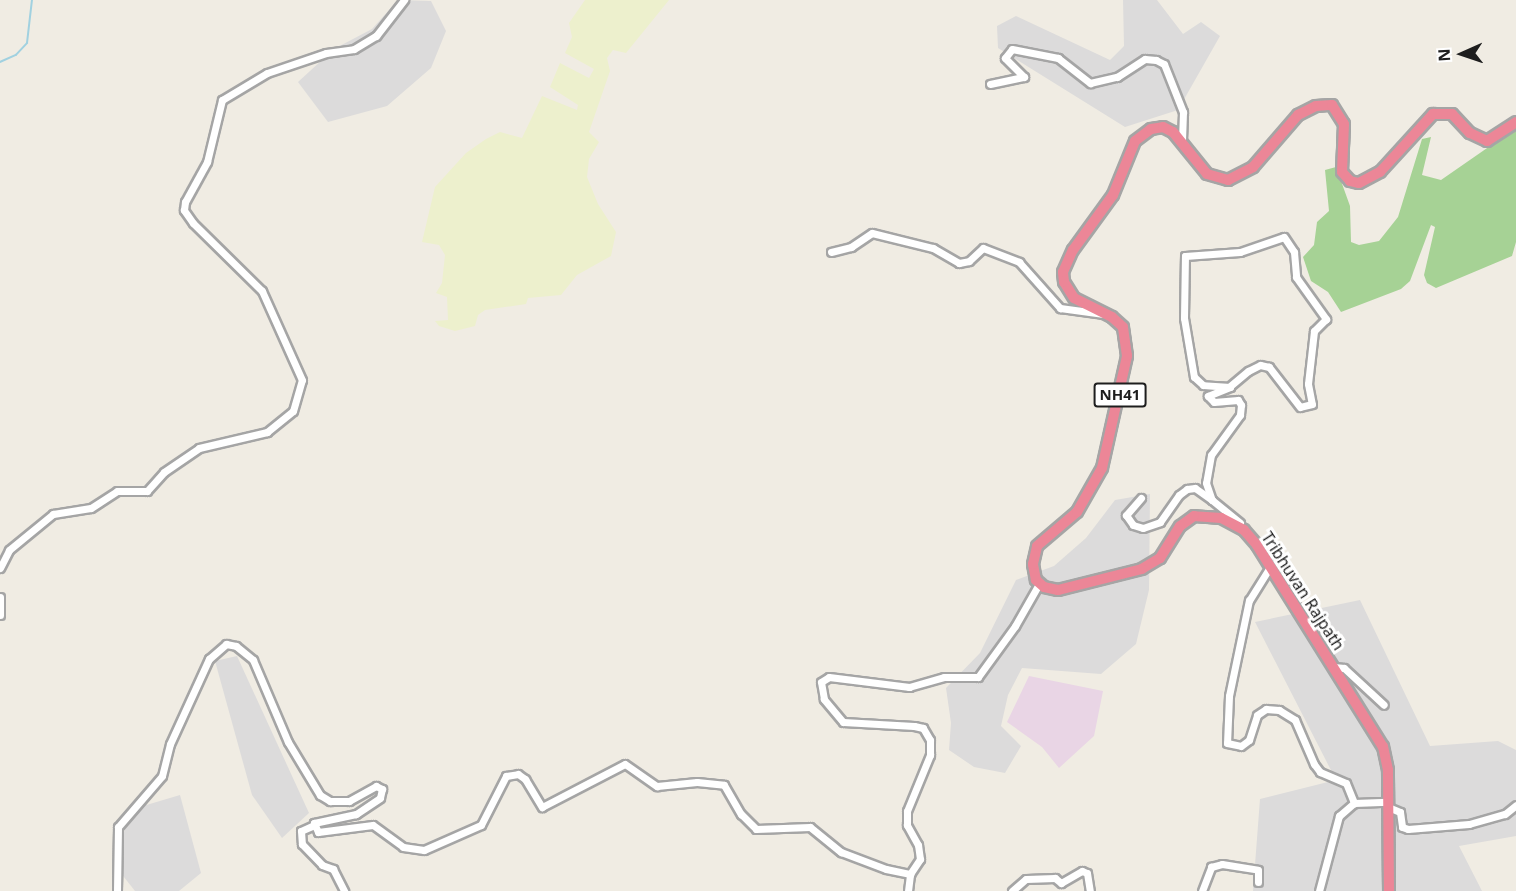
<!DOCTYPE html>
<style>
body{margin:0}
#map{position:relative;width:1516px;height:891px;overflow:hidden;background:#f0ece3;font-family:"Noto Sans",sans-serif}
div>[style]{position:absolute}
.residential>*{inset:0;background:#dcdbdb}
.industrial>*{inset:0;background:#e9d5e5}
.farmland>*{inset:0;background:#edf0cd}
.forest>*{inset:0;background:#a6d295}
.stream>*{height:1.5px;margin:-0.75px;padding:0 0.75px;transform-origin:0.75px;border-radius:0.75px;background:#a1d1e0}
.roads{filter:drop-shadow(2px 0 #a5a5a5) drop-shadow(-2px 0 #a5a5a5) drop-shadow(0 2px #a5a5a5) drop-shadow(0 -2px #a5a5a5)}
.minor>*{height:7px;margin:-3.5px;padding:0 3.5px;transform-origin:3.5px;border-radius:3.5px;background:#fff}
.highway>*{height:10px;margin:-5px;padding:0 5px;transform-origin:5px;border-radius:5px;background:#ec8697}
span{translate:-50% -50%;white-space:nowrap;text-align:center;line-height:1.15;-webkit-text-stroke:6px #fff;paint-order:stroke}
.shield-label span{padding:2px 4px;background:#fff;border:2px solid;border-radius:4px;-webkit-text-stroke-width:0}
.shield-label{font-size:15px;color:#1e1e1e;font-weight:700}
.street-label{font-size:16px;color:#1e1e1e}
.north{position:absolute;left:1432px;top:24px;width:60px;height:60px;-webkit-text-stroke:4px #fff;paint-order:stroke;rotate:267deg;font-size:16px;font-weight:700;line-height:24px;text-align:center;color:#1e1e1e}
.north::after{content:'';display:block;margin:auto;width:21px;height:27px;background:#1e1e1e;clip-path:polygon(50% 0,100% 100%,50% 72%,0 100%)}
</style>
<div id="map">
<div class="residential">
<div style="clip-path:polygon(398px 0,431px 1px,446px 31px,431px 68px,387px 106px,328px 122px,298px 82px,334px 49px,372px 29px)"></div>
<div style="clip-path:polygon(1123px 0,1157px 0,1183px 34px,1201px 22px,1220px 36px,1178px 110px,1125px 127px,998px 48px,997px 26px,1016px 16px,1110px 60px,1124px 46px)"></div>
<div style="clip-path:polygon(1150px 494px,1149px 590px,1136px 644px,1101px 674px,1022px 668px,1008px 695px,1001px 726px,1021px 746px,1005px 773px,974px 767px,949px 750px,951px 723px,946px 688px,980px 653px,1016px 580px,1054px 566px,1086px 538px,1115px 500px)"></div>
<div style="clip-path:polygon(1360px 600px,1430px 746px,1498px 741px,1516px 750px,1516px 836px,1459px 846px,1482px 891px,1253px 891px,1260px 799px,1336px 780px,1255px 622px)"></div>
<div style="clip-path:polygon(237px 656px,309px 813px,282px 838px,252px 795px,215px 661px)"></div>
<div style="clip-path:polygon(180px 795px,201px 873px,179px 891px,135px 891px,112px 862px,133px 809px)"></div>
</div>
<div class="industrial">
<div style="clip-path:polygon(1029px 676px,1103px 691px,1094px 736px,1059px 768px,1042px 747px,1007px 722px)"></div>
</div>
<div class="farmland">
<div style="clip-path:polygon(585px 0,669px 0,626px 53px,613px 50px,607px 58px,610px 71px,589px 132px,599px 142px,589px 159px,587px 177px,598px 204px,616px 232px,611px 256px,577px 275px,561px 295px,528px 298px,526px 304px,485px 310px,478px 315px,475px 326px,455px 331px,439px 326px,435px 321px,448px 320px,447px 297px,436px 293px,442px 283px,445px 255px,439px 245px,422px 242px,435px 187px,466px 153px,486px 139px,500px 132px,522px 138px,542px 96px,577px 110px,578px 105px,550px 87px,560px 63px,589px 78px,594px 69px,565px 53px,572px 37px,569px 23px)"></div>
</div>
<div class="forest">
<div style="clip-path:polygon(1516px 128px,1516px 242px,1512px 256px,1436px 288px,1427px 283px,1424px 275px,1435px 227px,1431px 225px,1410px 281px,1401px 289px,1341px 312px,1328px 292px,1311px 281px,1303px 257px,1314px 245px,1317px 222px,1329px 211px,1325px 170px,1336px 167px,1350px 206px,1351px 242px,1359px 245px,1379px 241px,1398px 217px,1422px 139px,1431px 137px,1422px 175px,1441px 180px)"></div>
</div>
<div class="stream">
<div style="left:0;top:62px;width:17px;rotate:-24deg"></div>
<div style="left:16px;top:55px;width:16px;rotate:-47deg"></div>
<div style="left:27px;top:43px;width:43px;rotate:-83.4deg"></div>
</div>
<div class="roads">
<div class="minor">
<div style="left:990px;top:84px;width:35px;rotate:-12deg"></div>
<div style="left:1024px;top:77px;width:27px;rotate:-135deg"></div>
<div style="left:1005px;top:58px;width:11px;rotate:-52deg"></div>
<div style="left:1012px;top:49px;width:47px;rotate:11.1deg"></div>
<div style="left:1058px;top:58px;width:41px;rotate:38deg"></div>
<div style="left:1090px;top:83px;width:28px;rotate:-13deg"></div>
<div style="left:1117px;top:77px;width:33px;rotate:-33deg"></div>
<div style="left:1145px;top:59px;width:11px;rotate:5deg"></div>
<div style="left:1156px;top:60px;width:9px;rotate:27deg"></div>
<div style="left:1164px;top:64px;width:52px;rotate:68.4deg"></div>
<div style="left:1183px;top:112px;width:29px;rotate:92deg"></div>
<div style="left:831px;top:252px;width:21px;rotate:-14deg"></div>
<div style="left:851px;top:247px;width:25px;rotate:-34deg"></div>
<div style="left:872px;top:233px;width:63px;rotate:13.8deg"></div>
<div style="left:933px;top:248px;width:30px;rotate:30deg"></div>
<div style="left:959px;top:263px;width:10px;rotate:-11deg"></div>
<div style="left:969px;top:261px;width:19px;rotate:-43deg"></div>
<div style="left:983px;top:248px;width:39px;rotate:21deg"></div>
<div style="left:1019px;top:262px;width:62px;rotate:48.3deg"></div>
<div style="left:1060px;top:308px;width:44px;rotate:7.8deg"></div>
<div style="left:1230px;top:387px;width:27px;rotate:-176deg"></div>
<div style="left:1203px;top:385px;width:12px;rotate:-138deg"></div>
<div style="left:1194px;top:377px;width:60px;rotate:-99.6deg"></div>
<div style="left:1184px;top:318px;width:62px;rotate:-89.1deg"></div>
<div style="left:1185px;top:256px;width:55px;rotate:-4.2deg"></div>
<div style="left:1240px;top:252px;width:46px;rotate:-18.8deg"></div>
<div style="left:1284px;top:237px;width:18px;rotate:56deg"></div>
<div style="left:1294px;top:252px;width:25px;rotate:85deg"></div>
<div style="left:1296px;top:277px;width:52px;rotate:54.5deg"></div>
<div style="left:1326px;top:319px;width:17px;rotate:135deg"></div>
<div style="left:1314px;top:331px;width:53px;rotate:96.5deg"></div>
<div style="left:1308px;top:384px;width:20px;rotate:79deg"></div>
<div style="left:1312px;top:404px;width:12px;rotate:166deg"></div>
<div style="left:1300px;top:407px;width:51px;rotate:-127.8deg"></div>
<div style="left:1269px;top:367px;width:9px;rotate:-167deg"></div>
<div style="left:1260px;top:365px;width:13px;rotate:153deg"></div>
<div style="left:1248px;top:371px;width:23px;rotate:140deg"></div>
<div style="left:1230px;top:387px;width:24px;rotate:158deg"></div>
<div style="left:1208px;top:396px;width:8px;rotate:45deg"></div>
<div style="left:1214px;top:402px;width:24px;rotate:-5deg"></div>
<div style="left:1238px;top:400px;width:6px;rotate:59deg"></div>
<div style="left:1241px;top:405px;width:10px;rotate:96deg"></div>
<div style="left:1240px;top:415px;width:49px;rotate:125.9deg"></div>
<div style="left:1211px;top:455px;width:28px;rotate:100deg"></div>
<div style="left:1206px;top:483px;width:18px;rotate:71deg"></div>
<div style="left:1212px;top:500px;width:36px;rotate:39deg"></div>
<div style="left:1141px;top:498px;width:23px;rotate:131deg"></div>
<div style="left:1126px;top:515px;width:12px;rotate:55deg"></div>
<div style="left:1133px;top:525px;width:10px;rotate:17deg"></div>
<div style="left:1143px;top:528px;width:18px;rotate:-19deg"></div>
<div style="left:1160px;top:522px;width:33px;rotate:-55deg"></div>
<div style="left:1179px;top:495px;width:10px;rotate:-37deg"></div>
<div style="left:1187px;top:489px;width:8px;rotate:-7deg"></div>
<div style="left:1195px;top:488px;width:21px;rotate:35deg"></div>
<div style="left:1270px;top:567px;width:39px;rotate:122deg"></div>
<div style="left:1249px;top:600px;width:98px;rotate:101.8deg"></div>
<div style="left:1229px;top:696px;width:47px;rotate:92.4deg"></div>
<div style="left:1227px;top:743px;width:14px;rotate:12deg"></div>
<div style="left:1241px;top:746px;width:10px;rotate:-37deg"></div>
<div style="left:1249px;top:740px;width:26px;rotate:-72deg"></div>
<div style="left:1257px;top:715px;width:11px;rotate:-34deg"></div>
<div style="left:1266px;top:709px;width:13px;rotate:4deg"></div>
<div style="left:1279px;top:710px;width:19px;rotate:32deg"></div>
<div style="left:1295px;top:720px;width:48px;rotate:66.6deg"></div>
<div style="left:1314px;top:764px;width:10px;rotate:53deg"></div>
<div style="left:1320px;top:772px;width:28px;rotate:23deg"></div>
<div style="left:1346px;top:783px;width:22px;rotate:68deg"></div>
<div style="left:1354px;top:803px;width:34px;rotate:-2deg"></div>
<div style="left:0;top:568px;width:20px;rotate:-63deg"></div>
<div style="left:9px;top:550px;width:57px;rotate:-39.3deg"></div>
<div style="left:53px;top:514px;width:38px;rotate:-9deg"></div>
<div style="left:91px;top:508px;width:31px;rotate:-33deg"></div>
<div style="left:117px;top:491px;width:30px"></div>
<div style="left:147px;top:491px;width:25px;rotate:-48deg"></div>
<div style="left:164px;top:472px;width:42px;rotate:-34.4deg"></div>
<div style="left:199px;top:448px;width:70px;rotate:-13.2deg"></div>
<div style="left:267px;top:432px;width:33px;rotate:-39deg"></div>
<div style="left:293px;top:411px;width:32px;rotate:-74deg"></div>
<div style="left:302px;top:380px;width:98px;rotate:-114.2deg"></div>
<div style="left:262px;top:291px;width:97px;rotate:-135.4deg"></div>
<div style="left:193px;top:223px;width:16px;rotate:-125deg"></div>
<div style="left:184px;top:210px;width:8px;rotate:-83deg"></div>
<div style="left:185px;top:202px;width:46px;rotate:-61.2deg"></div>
<div style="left:207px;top:162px;width:64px;rotate:-76.4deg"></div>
<div style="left:222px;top:100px;width:52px;rotate:-31deg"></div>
<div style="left:267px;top:73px;width:62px;rotate:-18.7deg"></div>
<div style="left:326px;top:53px;width:28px;rotate:-8deg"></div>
<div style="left:354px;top:49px;width:26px;rotate:-31deg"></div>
<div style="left:376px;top:36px;width:46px;rotate:-52.1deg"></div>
<div style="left:0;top:597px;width:18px;rotate:90deg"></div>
<div style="left:1334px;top:667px;width:10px;rotate:6deg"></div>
<div style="left:1344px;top:668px;width:54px;rotate:42.8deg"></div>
<div style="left:1388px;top:807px;width:13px;rotate:23deg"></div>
<div style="left:1400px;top:812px;width:15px;rotate:82deg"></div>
<div style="left:1402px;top:827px;width:6px;rotate:18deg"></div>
<div style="left:1408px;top:829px;width:61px;rotate:-4.7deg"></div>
<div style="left:1469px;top:824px;width:37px;rotate:-16deg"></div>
<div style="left:1505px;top:814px;width:14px;rotate:-39deg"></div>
<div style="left:312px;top:826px;width:12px;rotate:156deg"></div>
<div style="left:301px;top:831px;width:13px;rotate:86deg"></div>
<div style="left:302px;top:844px;width:29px;rotate:46deg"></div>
<div style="left:322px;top:865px;width:12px;rotate:20deg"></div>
<div style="left:333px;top:869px;width:25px;rotate:63deg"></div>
<div style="left:117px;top:891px;width:64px;rotate:-89.1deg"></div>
<div style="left:118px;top:827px;width:67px;rotate:-49.2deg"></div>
<div style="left:162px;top:776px;width:33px;rotate:-76deg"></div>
<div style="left:170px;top:744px;width:94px;rotate:-65.4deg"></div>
<div style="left:209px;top:659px;width:23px;rotate:-41deg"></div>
<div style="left:226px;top:644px;width:10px;rotate:11deg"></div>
<div style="left:236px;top:646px;width:22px;rotate:39deg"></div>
<div style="left:253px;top:660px;width:89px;rotate:66.9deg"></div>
<div style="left:288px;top:742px;width:62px;rotate:58.9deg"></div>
<div style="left:320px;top:795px;width:12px;rotate:31deg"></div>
<div style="left:330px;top:801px;width:19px"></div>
<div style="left:349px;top:801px;width:31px;rotate:-29deg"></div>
<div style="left:376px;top:786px;width:7px;rotate:27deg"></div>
<div style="left:382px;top:789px;width:9px;rotate:103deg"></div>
<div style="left:380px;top:798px;width:29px;rotate:146deg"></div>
<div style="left:356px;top:814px;width:43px;rotate:167.9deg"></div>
<div style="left:314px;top:823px;width:10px;rotate:66deg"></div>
<div style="left:318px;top:832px;width:55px;rotate:-7.3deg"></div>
<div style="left:373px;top:825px;width:37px;rotate:36deg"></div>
<div style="left:403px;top:847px;width:21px;rotate:8deg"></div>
<div style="left:424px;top:850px;width:62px;rotate:-23.7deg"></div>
<div style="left:481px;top:825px;width:55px;rotate:-63deg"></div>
<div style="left:506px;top:776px;width:12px;rotate:-9deg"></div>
<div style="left:518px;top:774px;width:9px;rotate:36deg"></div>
<div style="left:525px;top:779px;width:33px;rotate:59deg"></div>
<div style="left:542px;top:807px;width:93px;rotate:-27.4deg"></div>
<div style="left:625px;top:764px;width:39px;rotate:35deg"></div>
<div style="left:657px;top:786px;width:40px;rotate:-5.7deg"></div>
<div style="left:697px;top:782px;width:27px;rotate:6deg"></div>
<div style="left:724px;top:785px;width:34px;rotate:60deg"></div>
<div style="left:741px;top:814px;width:21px;rotate:45deg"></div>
<div style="left:756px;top:829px;width:54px;rotate:-2.1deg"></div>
<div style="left:810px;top:827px;width:40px;rotate:39deg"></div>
<div style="left:841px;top:852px;width:48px;rotate:20.7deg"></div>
<div style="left:886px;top:869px;width:25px;rotate:12deg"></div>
<div style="left:910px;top:874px;width:18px;rotate:-56deg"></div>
<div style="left:920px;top:859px;width:14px;rotate:-98deg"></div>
<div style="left:918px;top:845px;width:23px;rotate:-119deg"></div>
<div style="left:907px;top:825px;width:14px;rotate:-90deg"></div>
<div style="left:907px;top:811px;width:61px;rotate:-67.7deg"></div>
<div style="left:930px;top:755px;width:15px;rotate:-90deg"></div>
<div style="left:930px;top:740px;width:14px;rotate:-120deg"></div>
<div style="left:923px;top:728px;width:9px;rotate:-167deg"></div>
<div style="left:914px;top:726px;width:71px;rotate:-176.8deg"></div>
<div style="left:843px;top:722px;width:30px;rotate:-130deg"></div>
<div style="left:824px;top:699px;width:17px;rotate:-100deg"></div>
<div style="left:821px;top:682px;width:9px;rotate:-32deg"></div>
<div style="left:829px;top:677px;width:81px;rotate:7.1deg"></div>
<div style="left:909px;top:687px;width:36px;rotate:-16deg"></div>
<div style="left:944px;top:677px;width:34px"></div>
<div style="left:978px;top:677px;width:63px;rotate:-54deg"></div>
<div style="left:1015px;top:626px;width:48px;rotate:-60.3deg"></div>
<div style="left:908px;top:891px;width:17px;rotate:-83deg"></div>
<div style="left:1012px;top:891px;width:18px;rotate:-41deg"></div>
<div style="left:1026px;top:879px;width:29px;rotate:-2deg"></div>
<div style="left:1055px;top:878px;width:8px;rotate:40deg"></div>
<div style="left:1061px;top:883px;width:24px;rotate:-30deg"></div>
<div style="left:1082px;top:871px;width:5px;rotate:22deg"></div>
<div style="left:1087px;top:873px;width:18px;rotate:81deg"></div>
<div style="left:1202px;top:891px;width:26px;rotate:-69deg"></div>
<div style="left:1211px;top:867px;width:11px;rotate:-15deg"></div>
<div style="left:1222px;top:864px;width:36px;rotate:9deg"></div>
<div style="left:1258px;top:870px;width:12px;rotate:90deg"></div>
<div style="left:1319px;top:891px;width:78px;rotate:-75.1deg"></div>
<div style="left:1339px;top:816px;width:20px;rotate:-41deg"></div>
</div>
<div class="highway">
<div style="left:1389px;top:891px;width:121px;rotate:-90.5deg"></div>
<div style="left:1388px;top:770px;width:24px;rotate:-102deg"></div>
<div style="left:1383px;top:747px;width:238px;rotate:-122deg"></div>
<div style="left:1257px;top:545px;width:20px;rotate:-131deg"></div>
<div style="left:1244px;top:530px;width:26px;rotate:-152deg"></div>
<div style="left:1221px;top:518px;width:27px;rotate:-176deg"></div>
<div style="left:1194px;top:516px;width:17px;rotate:144deg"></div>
<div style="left:1180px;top:526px;width:38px;rotate:122deg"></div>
<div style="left:1160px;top:558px;width:21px;rotate:149deg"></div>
<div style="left:1142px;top:569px;width:87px;rotate:166deg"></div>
<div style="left:1058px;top:590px;width:14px;rotate:-168deg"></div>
<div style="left:1044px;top:587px;width:11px;rotate:-139deg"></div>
<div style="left:1036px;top:580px;width:16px;rotate:-101deg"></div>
<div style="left:1033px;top:564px;width:18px;rotate:-77deg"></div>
<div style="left:1037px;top:546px;width:52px;rotate:-40.4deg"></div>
<div style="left:1077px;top:512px;width:51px;rotate:-60.4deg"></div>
<div style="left:1102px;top:468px;width:115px;rotate:-77.4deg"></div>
<div style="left:1127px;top:356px;width:29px;rotate:-98deg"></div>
<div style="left:1123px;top:327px;width:15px;rotate:-138deg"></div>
<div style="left:1112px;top:317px;width:42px;rotate:-153.4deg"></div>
<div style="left:1074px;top:298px;width:19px;rotate:-122deg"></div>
<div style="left:1064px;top:282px;width:10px;rotate:-96deg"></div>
<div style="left:1063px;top:272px;width:24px;rotate:-66deg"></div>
<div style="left:1073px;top:250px;width:68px;rotate:-54deg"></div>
<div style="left:1113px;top:195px;width:58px;rotate:-67.8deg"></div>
<div style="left:1135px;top:141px;width:20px;rotate:-37deg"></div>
<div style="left:1151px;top:129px;width:12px;rotate:-9deg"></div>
<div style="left:1163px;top:127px;width:11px;rotate:27deg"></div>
<div style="left:1173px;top:132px;width:54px;rotate:51deg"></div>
<div style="left:1207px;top:174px;width:22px;rotate:16deg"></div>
<div style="left:1228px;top:180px;width:28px;rotate:-27deg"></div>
<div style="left:1253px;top:167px;width:69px;rotate:-49.1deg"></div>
<div style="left:1298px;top:115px;width:20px;rotate:-27deg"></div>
<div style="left:1316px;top:106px;width:16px;rotate:-4deg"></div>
<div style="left:1332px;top:105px;width:22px;rotate:58deg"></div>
<div style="left:1344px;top:124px;width:48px;rotate:92.4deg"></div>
<div style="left:1342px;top:172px;width:12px;rotate:48deg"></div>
<div style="left:1350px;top:181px;width:9px;rotate:13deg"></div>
<div style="left:1359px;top:183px;width:24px;rotate:-28deg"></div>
<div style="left:1380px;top:172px;width:79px;rotate:-47.6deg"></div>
<div style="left:1433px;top:114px;width:19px"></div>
<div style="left:1452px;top:114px;width:26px;rotate:47deg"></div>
<div style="left:1470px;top:133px;width:19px;rotate:25deg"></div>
<div style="left:1487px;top:141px;width:35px;rotate:-33deg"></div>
</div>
</div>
<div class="shield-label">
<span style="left:1120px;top:395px">NH41</span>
</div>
<div class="street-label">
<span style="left:1303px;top:591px;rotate:57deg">Tribhuvan Rajpath</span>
</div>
<div class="north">N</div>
</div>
